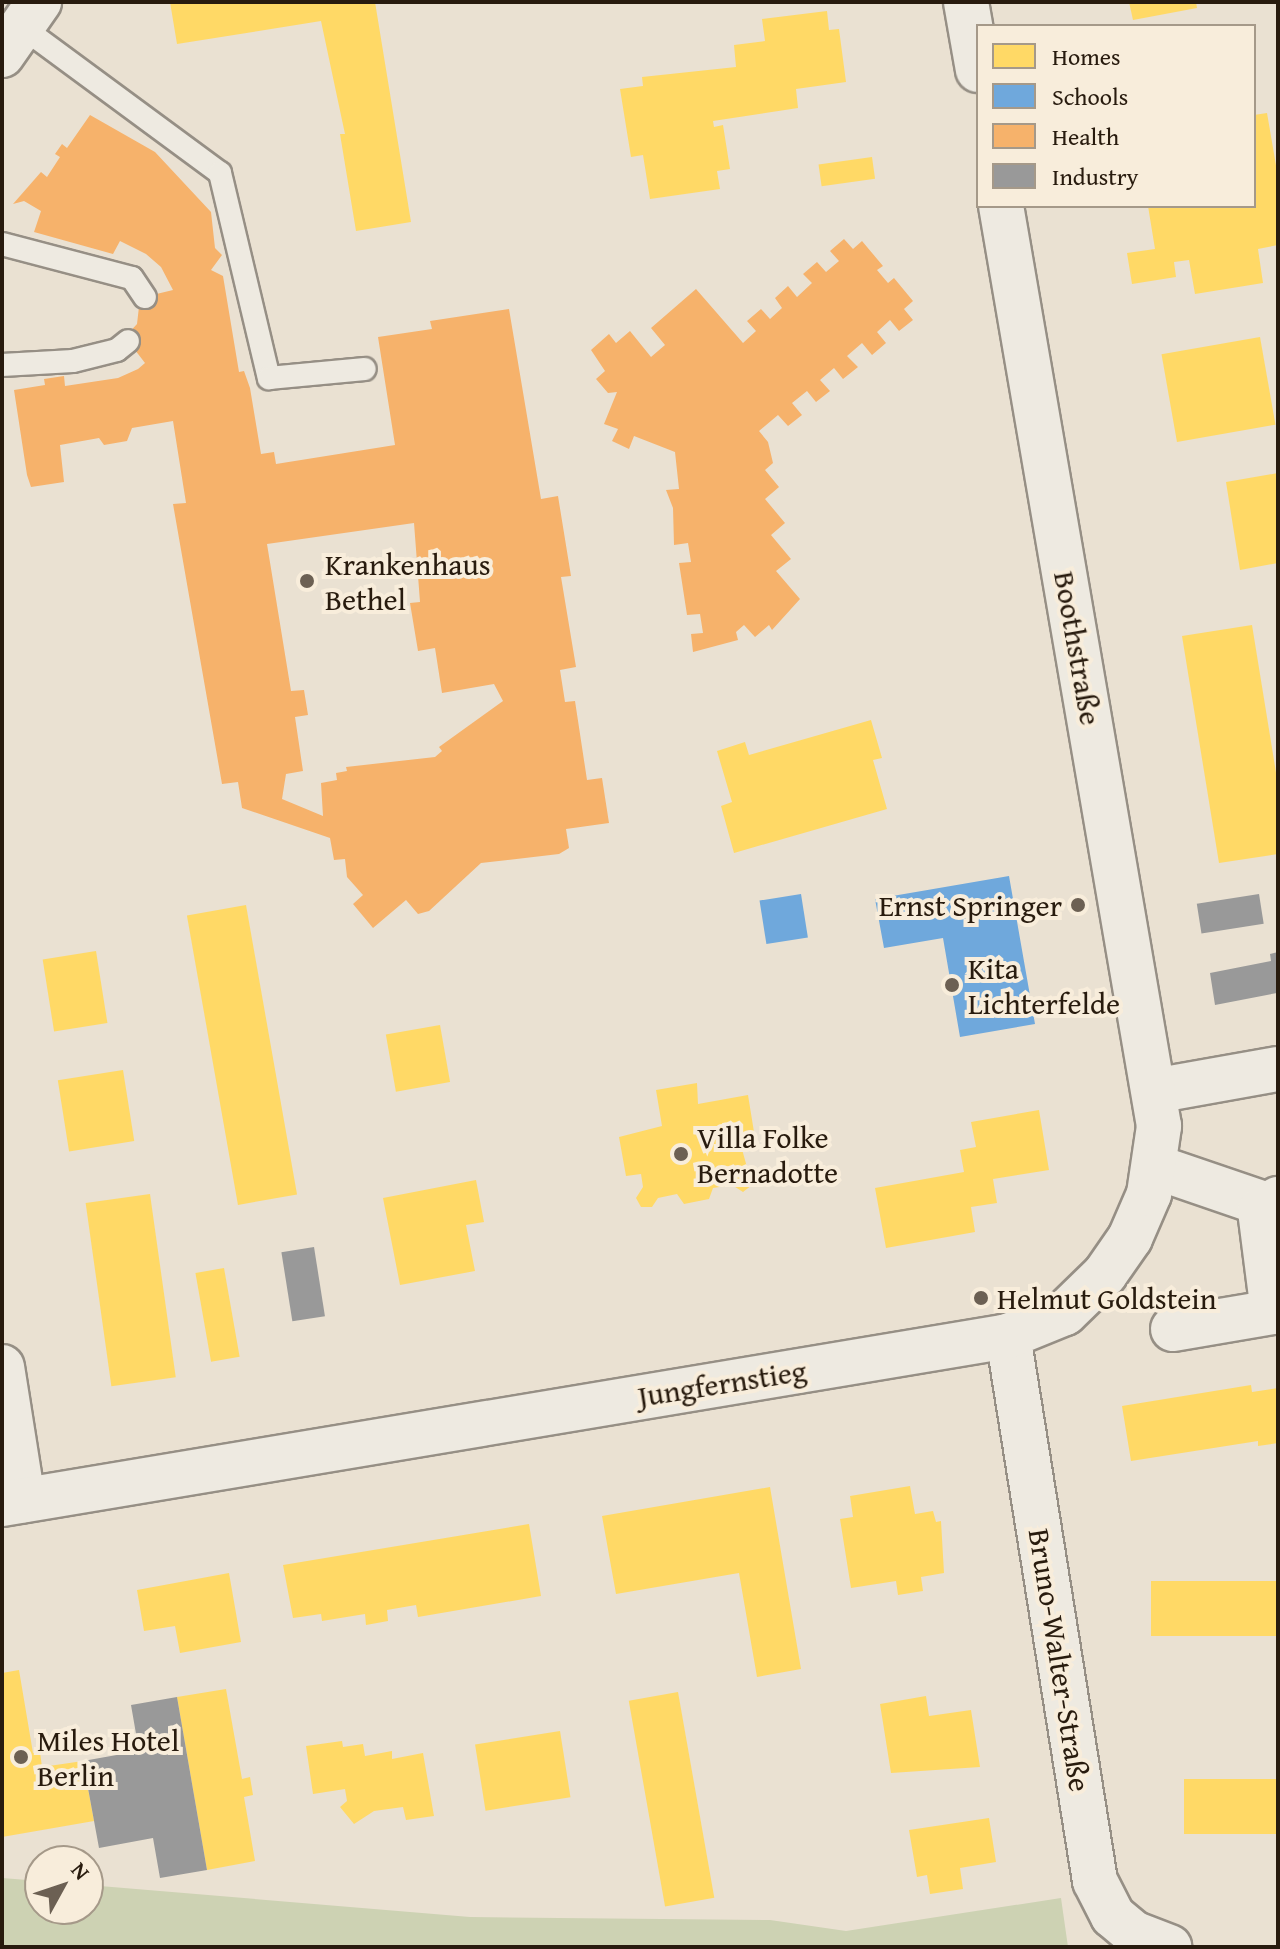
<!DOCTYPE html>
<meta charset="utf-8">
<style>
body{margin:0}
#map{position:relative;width:1280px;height:1949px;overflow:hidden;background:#eae1d2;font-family:"Gentium Book Plus",serif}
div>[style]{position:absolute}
.green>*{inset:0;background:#cdd2b3}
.homes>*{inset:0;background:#ffd966;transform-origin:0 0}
.schools>*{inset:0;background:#6fa8dc;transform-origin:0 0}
.health>*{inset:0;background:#f6b26b}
.industry>*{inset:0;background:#999;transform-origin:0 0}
.roads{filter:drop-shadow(2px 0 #968f85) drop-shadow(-2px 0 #968f85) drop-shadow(0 2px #968f85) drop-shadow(0 -2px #968f85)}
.lane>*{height:22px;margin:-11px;padding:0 11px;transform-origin:11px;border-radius:11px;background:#eeeae1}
.street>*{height:44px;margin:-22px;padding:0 22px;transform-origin:22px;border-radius:22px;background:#eeeae1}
.dots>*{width:22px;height:22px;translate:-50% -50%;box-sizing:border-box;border:4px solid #f8eddb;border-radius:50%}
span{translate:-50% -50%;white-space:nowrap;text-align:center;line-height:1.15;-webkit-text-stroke:8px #f8eddb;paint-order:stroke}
.poi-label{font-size:30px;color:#281b0e}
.left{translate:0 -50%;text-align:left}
.right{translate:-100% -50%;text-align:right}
.street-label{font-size:30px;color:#281b0e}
.frame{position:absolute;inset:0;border:4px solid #281b0e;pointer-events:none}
.legend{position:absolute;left:976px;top:24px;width:280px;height:184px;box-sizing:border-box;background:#f8eddb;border:2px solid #a59989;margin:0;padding:10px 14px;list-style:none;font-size:24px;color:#281b0e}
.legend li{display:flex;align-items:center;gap:16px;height:40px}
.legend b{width:40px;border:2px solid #a59989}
.north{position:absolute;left:24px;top:1845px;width:80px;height:80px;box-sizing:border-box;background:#f8eddb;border:2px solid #a59989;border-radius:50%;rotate:50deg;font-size:22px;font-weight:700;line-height:32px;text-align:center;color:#281b0e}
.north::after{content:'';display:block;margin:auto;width:28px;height:36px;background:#6c6053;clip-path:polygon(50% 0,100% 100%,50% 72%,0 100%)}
</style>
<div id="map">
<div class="green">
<div style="clip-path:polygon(2px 1878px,40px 1881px,40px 1909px,88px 1909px,88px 1885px,470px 1917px,770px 1920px,846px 1931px,1061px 1898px,1068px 1947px,2px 1947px)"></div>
</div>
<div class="homes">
<div style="clip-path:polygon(170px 2px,375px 2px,411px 222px,356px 231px,340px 134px,345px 134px,342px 120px,321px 21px,177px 44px)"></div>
<div style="clip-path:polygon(1129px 2px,1196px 2px,1197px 8px,1133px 20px)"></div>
<div style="clip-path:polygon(827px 11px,829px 30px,839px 29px,846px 82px,796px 89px,798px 108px,713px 121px,714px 127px,723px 125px,730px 169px,717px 171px,720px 189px,650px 199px,643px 155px,631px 157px,620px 89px,643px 86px,642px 77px,736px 67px,734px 45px,765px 41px,762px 19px)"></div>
<div style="clip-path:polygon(1267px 113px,1278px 177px,1278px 245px,1258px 249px,1263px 283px,1195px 294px,1189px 260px,1174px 262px,1176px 277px,1132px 284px,1127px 253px,1155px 249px,1148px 206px,1254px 206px,1254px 115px)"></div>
<div style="left:872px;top:157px;width:22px;height:54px;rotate:82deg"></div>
<div style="left:1260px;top:337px;width:89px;height:100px;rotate:80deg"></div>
<div style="clip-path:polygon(1278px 473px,1278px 563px,1240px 570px,1226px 482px)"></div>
<div style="clip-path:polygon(1252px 625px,1278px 785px,1278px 854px,1219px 863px,1182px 636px)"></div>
<div style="clip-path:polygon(871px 720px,882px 758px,873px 760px,887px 809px,734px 853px,721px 806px,732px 802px,717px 751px,745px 742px,749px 755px)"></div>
<div style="left:246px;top:905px;width:294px;height:60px;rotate:80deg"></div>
<div style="left:96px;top:951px;width:73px;height:54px;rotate:81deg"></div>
<div style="left:440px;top:1025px;width:58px;height:55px;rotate:80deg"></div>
<div style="left:123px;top:1070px;width:72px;height:66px;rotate:81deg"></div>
<div style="clip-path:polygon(697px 1083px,698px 1104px,748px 1095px,754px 1132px,738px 1135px,752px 1185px,743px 1192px,732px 1185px,713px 1188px,709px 1199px,684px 1204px,677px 1194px,658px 1198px,652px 1207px,641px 1207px,636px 1198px,643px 1187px,641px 1174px,626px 1176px,619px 1137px,662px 1126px,656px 1090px)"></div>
<div style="clip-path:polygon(1039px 1110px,1049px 1170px,993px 1179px,997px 1203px,971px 1207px,975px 1232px,886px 1248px,875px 1188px,964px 1172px,960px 1150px,976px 1147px,971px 1122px)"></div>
<div style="clip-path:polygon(476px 1180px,484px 1222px,466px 1225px,475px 1271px,400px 1285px,383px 1198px)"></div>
<div style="left:150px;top:1194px;width:185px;height:65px;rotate:82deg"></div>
<div style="left:224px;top:1268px;width:90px;height:29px;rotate:80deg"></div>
<div style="clip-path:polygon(1251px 1385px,1252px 1392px,1278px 1388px,1278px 1443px,1258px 1446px,1258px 1441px,1131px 1461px,1122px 1406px)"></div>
<div style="clip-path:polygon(910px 1486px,915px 1514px,933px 1511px,936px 1522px,941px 1521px,944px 1573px,921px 1577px,923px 1591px,898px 1595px,896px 1581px,851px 1588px,840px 1519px,853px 1517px,850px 1496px)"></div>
<div style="clip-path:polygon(770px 1487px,801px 1669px,757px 1677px,739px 1573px,616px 1594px,602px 1516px)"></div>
<div style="clip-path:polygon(529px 1524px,541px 1596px,418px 1617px,416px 1605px,387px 1610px,388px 1621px,366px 1625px,365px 1614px,322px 1621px,321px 1614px,293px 1618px,283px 1565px)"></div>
<div style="clip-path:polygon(229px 1573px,241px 1642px,180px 1653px,175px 1626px,144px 1631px,137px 1590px)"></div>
<div style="left:1278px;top:1581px;width:55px;height:127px;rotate:90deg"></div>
<div style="clip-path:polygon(19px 1670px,33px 1753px,40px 1752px,42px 1767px,83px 1761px,94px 1821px,2px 1837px,2px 1673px)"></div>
<div style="clip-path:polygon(226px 1689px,242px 1779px,250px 1777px,253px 1795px,244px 1797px,255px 1861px,207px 1870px,177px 1697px)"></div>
<div style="left:678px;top:1692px;width:209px;height:50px;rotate:80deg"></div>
<div style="clip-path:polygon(926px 1696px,929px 1716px,971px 1710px,980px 1767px,891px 1773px,880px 1704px)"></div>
<div style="left:560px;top:1731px;width:67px;height:86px;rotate:81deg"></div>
<div style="clip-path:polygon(342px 1741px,343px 1747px,363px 1744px,365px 1756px,392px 1751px,392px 1759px,423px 1753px,434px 1816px,406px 1820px,403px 1807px,374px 1811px,354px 1824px,340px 1807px,347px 1801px,345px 1789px,313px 1794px,306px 1746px)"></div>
<div style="left:1278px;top:1779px;width:55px;height:94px;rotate:90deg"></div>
<div style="clip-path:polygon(989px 1818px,996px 1862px,960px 1868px,963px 1889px,930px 1894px,927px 1875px,917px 1877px,909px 1830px)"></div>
</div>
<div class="schools">
<div style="clip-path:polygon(1009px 876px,1035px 1024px,960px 1037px,943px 938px,884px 948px,875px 899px)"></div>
<div style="left:801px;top:894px;width:44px;height:42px;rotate:81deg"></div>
</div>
<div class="health">
<div style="clip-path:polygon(evenodd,90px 115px,155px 152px,211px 212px,215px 248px,222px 255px,211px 270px,223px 276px,239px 372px,244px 371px,250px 388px,261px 454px,274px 452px,276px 464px,395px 445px,378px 337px,432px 329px,430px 321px,509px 309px,541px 499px,558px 496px,571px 576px,561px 577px,576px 667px,560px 670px,565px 702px,575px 701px,587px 780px,602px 778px,609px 823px,566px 829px,569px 848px,559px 854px,481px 863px,429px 911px,418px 914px,406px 900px,373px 928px,353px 904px,363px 895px,347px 877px,345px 859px,334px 860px,330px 838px,242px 808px,238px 782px,222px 784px,173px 504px,186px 503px,173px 421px,132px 428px,127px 441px,104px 445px,99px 438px,60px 445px,64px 482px,31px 487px,27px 475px,14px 390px,45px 385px,44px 379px,64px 376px,65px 386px,118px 378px,138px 369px,145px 363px,125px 337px,137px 324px,140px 298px,173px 290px,161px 267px,146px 254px,120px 241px,113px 254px,34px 232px,41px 211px,24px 201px,13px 204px,41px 172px,47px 177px,60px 157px,55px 154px,62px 144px,67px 148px,90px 115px,414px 523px,420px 602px,410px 603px,418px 651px,435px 648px,442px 693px,494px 684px,503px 701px,439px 747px,442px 751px,435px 757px,346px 767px,347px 771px,336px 773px,337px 780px,321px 783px,323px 816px,282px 799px,286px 774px,303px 771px,295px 717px,308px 715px,304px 690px,291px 691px,267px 544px,414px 523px)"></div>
<div style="clip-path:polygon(844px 239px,853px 249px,862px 241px,883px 266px,877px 270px,888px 283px,894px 278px,913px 301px,904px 309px,913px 320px,899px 331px,890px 320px,877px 332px,886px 343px,872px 355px,862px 343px,847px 356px,858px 367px,843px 379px,834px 368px,820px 380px,830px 391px,816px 402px,807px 391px,792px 403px,802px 415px,788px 426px,778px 415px,759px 431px,768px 442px,773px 463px,765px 470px,779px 487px,765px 499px,785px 523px,771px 535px,791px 559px,776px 571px,800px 599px,772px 630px,769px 625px,755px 637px,744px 625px,736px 632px,738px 640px,693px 652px,691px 634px,703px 633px,700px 614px,687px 615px,679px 563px,691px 562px,688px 543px,674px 545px,673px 508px,666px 490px,679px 489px,675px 452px,634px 436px,629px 449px,612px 441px,618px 429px,604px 424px,617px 392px,608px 393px,596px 379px,605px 371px,591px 350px,609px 334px,616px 343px,630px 331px,651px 357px,665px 345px,651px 328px,696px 289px,743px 343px,756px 331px,747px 321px,761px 309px,770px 319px,782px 308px,775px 298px,788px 286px,797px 297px,812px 283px,803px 274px,817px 262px,826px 272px,839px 261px,830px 251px)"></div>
</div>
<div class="industry">
<div style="left:1259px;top:894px;width:30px;height:63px;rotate:81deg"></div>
<div style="clip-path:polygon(1278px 952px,1277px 993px,1215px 1005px,1210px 973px,1271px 961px,1270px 954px)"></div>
<div style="left:314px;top:1247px;width:70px;height:33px;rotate:81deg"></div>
<div style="clip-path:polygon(177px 1697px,207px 1870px,160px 1878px,153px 1838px,99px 1848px,83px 1761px,139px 1751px,131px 1705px)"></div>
</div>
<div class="roads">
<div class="lane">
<div style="left:22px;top:27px;width:246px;rotate:36.4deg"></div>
<div style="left:220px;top:173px;width:211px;rotate:76.6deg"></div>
<div style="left:269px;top:378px;width:96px;rotate:-5.4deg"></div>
<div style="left:2px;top:244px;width:134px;rotate:14.7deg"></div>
<div style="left:132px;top:278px;width:23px;rotate:56deg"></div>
<div style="left:2px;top:365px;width:71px;rotate:-3.2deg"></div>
<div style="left:73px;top:361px;width:45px;rotate:-14deg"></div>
<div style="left:117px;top:350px;width:14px;rotate:-39deg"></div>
</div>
<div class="street">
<div style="left:966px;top:2px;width:69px;rotate:80deg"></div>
<div style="left:2px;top:55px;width:65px;rotate:-55.1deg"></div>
<div style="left:1154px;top:1091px;width:126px;rotate:-10.1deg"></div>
<div style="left:1156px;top:1167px;width:114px;rotate:18.9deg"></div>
<div style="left:1173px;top:1329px;width:101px;rotate:-9.6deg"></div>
<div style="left:1273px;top:1312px;width:102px;rotate:-97.3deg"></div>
<div style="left:1260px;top:1211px;width:22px;rotate:-34deg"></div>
<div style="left:1008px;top:1336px;width:552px;rotate:80.93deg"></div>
<div style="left:1095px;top:1881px;width:39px;rotate:63deg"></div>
<div style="left:1113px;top:1916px;width:26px;rotate:40deg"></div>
<div style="left:1133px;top:1933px;width:39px;rotate:21deg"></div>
<div style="left:2px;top:1367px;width:135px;rotate:81deg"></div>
<div style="left:2px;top:1504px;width:1020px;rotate:-9.48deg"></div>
<div style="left:1008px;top:1336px;width:61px;rotate:-22deg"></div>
<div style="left:1065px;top:1313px;width:56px;rotate:-44.3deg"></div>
<div style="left:1105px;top:1274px;width:44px;rotate:-55.2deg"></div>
<div style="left:1130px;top:1238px;width:48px;rotate:-66.6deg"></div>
<div style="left:1149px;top:1194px;width:69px;rotate:-81.6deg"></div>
<div style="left:1159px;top:1126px;width:933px;rotate:-99.74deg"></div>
</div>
</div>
<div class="dots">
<div style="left:307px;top:581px;background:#6c6053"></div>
<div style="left:1078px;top:905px;background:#6c6053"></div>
<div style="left:952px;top:985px;background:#6c6053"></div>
<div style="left:681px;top:1154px;background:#6c6053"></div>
<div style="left:981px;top:1298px;background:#6c6053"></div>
<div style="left:21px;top:1757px;background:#6c6053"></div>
</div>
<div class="poi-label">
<span class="left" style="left:325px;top:581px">Krankenhaus<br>Bethel</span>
<span class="right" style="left:1062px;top:905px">Ernst Springer</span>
<span class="left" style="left:968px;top:985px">Kita<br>Lichterfelde</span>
<span class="left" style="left:697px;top:1154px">Villa Folke<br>Bernadotte</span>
<span class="left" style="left:997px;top:1298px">Helmut Goldstein</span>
<span class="left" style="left:37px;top:1757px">Miles Hotel<br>Berlin</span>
</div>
<div class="street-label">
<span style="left:1078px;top:648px;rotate:80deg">Boothstraße</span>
<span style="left:722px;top:1383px;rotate:-9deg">Jungfernstieg</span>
<span style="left:1060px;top:1660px;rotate:81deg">Bruno-Walter-Straße</span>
</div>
<div class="frame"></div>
<ul class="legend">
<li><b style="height:22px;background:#ffd966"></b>Homes</li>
<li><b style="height:22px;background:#6fa8dc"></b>Schools</li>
<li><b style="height:22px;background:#f6b26b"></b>Health</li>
<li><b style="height:22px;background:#999"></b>Industry</li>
</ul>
<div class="north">N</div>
</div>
